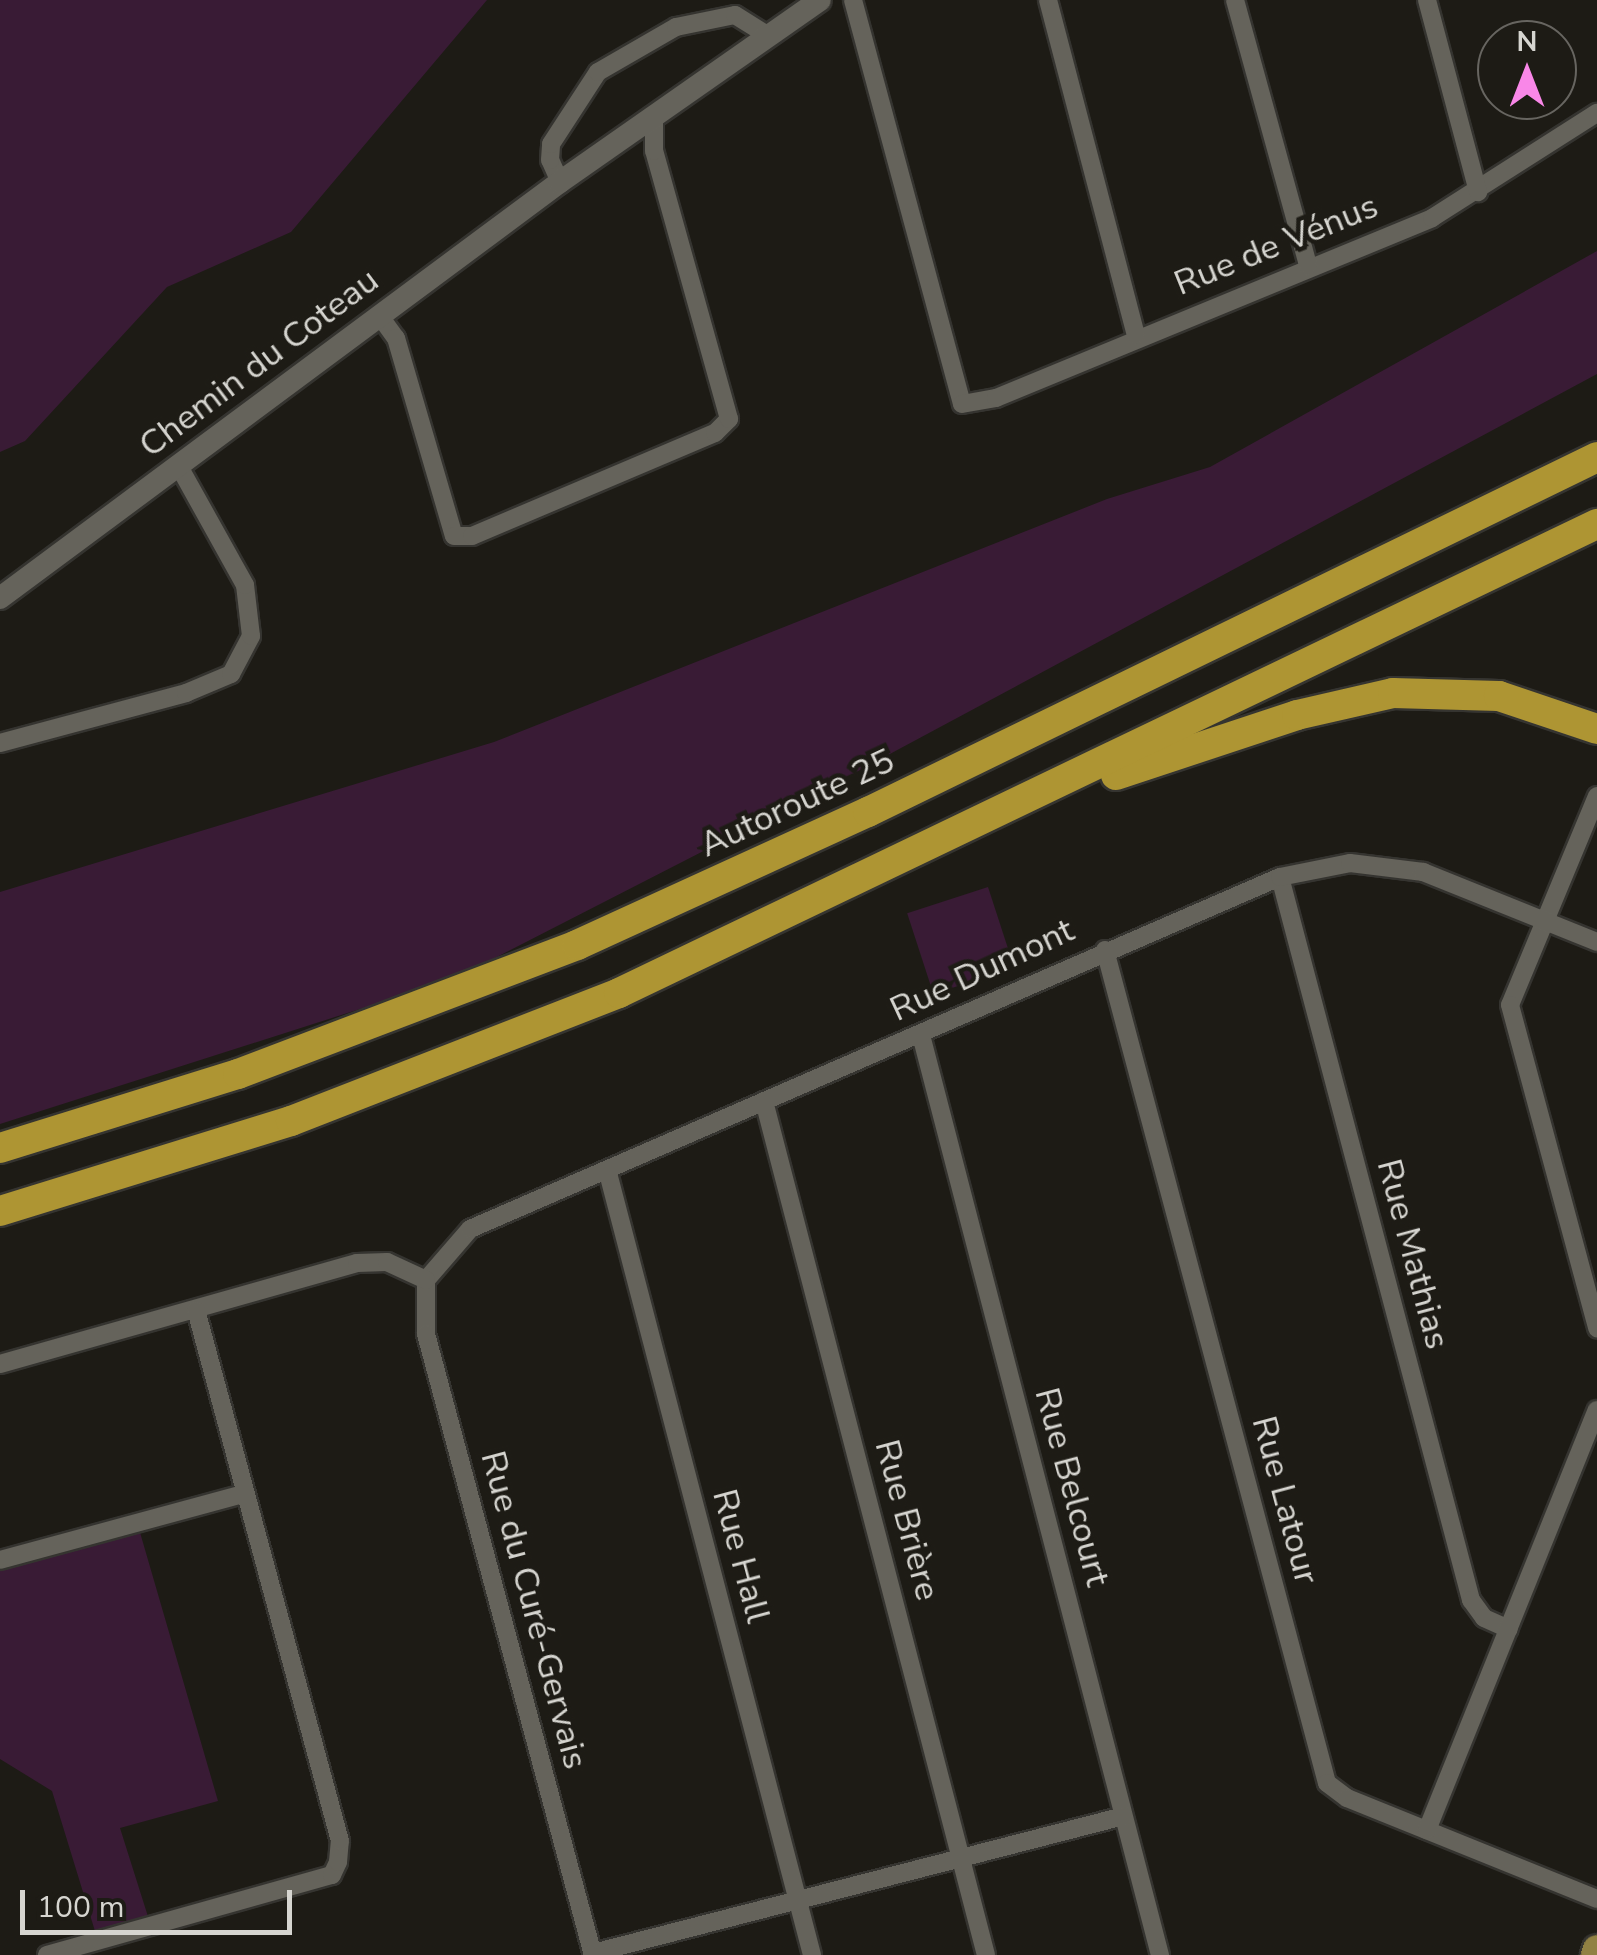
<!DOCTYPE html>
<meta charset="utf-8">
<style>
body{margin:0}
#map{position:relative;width:1597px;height:1955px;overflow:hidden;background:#1d1b15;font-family:"Nunito Sans",sans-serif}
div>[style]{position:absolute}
.green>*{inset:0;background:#391b35;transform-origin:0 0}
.roads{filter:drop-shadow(2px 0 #353430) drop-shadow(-2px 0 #353430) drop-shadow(0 2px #353430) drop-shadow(0 -2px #353430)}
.minor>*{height:18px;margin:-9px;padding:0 9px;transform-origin:9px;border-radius:9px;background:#65635b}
.tertiary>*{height:22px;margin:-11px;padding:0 11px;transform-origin:11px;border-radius:11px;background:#65635b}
.primary>*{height:28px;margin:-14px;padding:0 14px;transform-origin:14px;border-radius:14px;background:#918143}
.motorway>*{height:30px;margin:-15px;padding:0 15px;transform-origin:15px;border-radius:15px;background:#ae9533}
span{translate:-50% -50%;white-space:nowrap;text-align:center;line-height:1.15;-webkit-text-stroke:9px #1d1b15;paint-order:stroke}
.street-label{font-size:35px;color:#d6d5d0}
.north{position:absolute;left:1477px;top:20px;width:100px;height:100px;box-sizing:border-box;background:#1d1b15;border:2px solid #676560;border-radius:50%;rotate:0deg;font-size:28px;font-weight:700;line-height:40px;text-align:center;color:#d6d5d0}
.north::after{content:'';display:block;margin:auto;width:35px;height:45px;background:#f987e8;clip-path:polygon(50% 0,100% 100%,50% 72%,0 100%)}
.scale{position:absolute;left:20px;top:1890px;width:272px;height:45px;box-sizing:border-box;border:5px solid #d6d5d0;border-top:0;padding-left:12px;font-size:30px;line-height:35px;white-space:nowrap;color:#d6d5d0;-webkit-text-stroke:8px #1d1b15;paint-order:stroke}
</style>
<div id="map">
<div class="green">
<div style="clip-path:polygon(0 0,487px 0,291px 232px,167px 287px,25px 441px,0 452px)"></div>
<div style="clip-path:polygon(1597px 251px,1597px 374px,834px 784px,454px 979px,0 1124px,0 892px,494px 742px,1107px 499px,1210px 467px)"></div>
<div style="left:988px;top:887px;width:85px;height:85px;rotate:72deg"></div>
<div style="clip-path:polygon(137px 1522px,218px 1801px,120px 1828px,151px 1926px,98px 1941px,52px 1791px,0 1759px,0 1560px)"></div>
</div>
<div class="roads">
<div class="minor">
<div style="left:853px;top:0;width:418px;rotate:74.9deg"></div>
<div style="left:962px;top:404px;width:35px;rotate:-10deg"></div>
<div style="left:996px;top:398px;width:472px;rotate:-22.4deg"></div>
<div style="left:1432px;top:218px;width:196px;rotate:-32.5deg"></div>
<div style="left:1048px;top:0;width:346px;rotate:75.3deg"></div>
<div style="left:1235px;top:0;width:275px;rotate:74.6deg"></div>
<div style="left:1427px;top:0;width:199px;rotate:75.1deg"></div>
<div style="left:560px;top:182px;width:24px;rotate:-114deg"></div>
<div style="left:550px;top:160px;width:16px;rotate:-86deg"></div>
<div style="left:551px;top:144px;width:86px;rotate:-56.9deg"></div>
<div style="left:598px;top:72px;width:90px;rotate:-30deg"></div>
<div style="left:676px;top:27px;width:60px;rotate:-11.5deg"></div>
<div style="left:735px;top:15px;width:38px;rotate:32deg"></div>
<div style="left:379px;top:315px;width:29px;rotate:54deg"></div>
<div style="left:396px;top:338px;width:206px;rotate:73.7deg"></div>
<div style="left:454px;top:536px;width:18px"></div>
<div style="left:472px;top:536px;width:264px;rotate:-23deg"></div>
<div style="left:715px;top:433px;width:20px;rotate:-45deg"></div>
<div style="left:729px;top:419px;width:278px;rotate:-105.6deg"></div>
<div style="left:654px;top:151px;width:34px;rotate:-90deg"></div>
<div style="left:0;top:743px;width:193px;rotate:-15deg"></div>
<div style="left:186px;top:693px;width:49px;rotate:-22.9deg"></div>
<div style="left:231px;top:674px;width:43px;rotate:-62.2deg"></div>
<div style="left:251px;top:636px;width:51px;rotate:-96.7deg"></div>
<div style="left:245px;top:585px;width:132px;rotate:-119.1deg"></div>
<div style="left:1597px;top:796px;width:226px;rotate:112.6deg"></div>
<div style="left:1510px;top:1005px;width:335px;rotate:74.9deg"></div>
<div style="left:1280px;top:877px;width:748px;rotate:75.2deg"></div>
<div style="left:1471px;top:1600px;width:22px;rotate:54deg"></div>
<div style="left:1484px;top:1618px;width:27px;rotate:24deg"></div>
<div style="left:1105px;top:950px;width:862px;rotate:75.08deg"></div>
<div style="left:1327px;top:1783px;width:25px;rotate:37deg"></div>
<div style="left:1347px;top:1798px;width:270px;rotate:22deg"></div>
<div style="left:921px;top:1035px;width:951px;rotate:75.44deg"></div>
<div style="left:764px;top:1101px;width:882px;rotate:75.43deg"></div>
<div style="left:608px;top:1173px;width:808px;rotate:75.38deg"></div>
<div style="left:426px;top:1280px;width:67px;rotate:-49.2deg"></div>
<div style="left:470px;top:1229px;width:883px;rotate:-23.49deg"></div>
<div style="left:1280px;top:877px;width:71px;rotate:-11.3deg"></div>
<div style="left:1350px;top:863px;width:74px;rotate:7deg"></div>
<div style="left:1423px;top:872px;width:188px;rotate:21.9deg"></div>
<div style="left:426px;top:1280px;width:54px;rotate:90deg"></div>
<div style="left:426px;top:1334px;width:643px;rotate:74.95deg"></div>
<div style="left:0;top:1364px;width:371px;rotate:-15.8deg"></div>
<div style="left:357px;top:1263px;width:30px;rotate:-2deg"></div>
<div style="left:387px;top:1262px;width:43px;rotate:24.8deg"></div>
<div style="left:0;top:1560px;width:252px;rotate:-15.2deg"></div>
<div style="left:1427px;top:1830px;width:453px;rotate:-68deg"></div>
<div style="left:593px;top:1953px;width:548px;rotate:-14.47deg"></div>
<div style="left:47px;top:1955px;width:296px;rotate:-15.7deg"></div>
<div style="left:332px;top:1875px;width:14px;rotate:-65deg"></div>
<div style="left:338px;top:1862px;width:21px;rotate:-85deg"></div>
<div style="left:340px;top:1841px;width:550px;rotate:-105.17deg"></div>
</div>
<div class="tertiary">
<div style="left:0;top:598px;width:698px;rotate:-36.61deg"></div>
<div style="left:560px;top:182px;width:317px;rotate:-35deg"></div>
</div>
<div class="primary">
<div style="left:1595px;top:1955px;width:6px;rotate:-72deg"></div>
</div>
<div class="motorway">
<div style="left:1116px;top:775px;width:191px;rotate:-18.3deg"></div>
<div style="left:1297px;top:715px;width:98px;rotate:-12.9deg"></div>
<div style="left:1393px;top:693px;width:106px;rotate:1.6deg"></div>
<div style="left:1499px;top:696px;width:103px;rotate:18.6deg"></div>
<div style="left:0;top:1148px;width:249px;rotate:-17.3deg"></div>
<div style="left:238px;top:1074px;width:363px;rotate:-20.8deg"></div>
<div style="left:577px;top:945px;width:320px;rotate:-24.6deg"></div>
<div style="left:868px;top:812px;width:811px;rotate:-25.96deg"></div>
<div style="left:0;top:1211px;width:305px;rotate:-17.2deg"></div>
<div style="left:291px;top:1121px;width:352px;rotate:-21.3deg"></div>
<div style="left:619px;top:993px;width:1085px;rotate:-25.62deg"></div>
</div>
</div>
<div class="street-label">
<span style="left:1276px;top:245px;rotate:-22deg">Rue de Vénus</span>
<span style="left:259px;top:363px;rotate:-37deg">Chemin du Coteau</span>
<span style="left:797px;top:803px;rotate:-25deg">Autoroute 25</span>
<span style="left:982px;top:970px;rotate:-25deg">Rue Dumont</span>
<span style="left:1413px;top:1254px;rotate:75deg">Rue Mathias</span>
<span style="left:1072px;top:1487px;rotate:75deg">Rue Belcourt</span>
<span style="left:1285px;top:1500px;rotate:75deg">Rue Latour</span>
<span style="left:907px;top:1520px;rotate:75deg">Rue Brière</span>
<span style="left:741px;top:1556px;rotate:75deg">Rue Hall</span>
<span style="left:534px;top:1610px;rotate:75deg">Rue du Curé-Gervais</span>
</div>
<div class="north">N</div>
<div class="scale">100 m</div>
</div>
